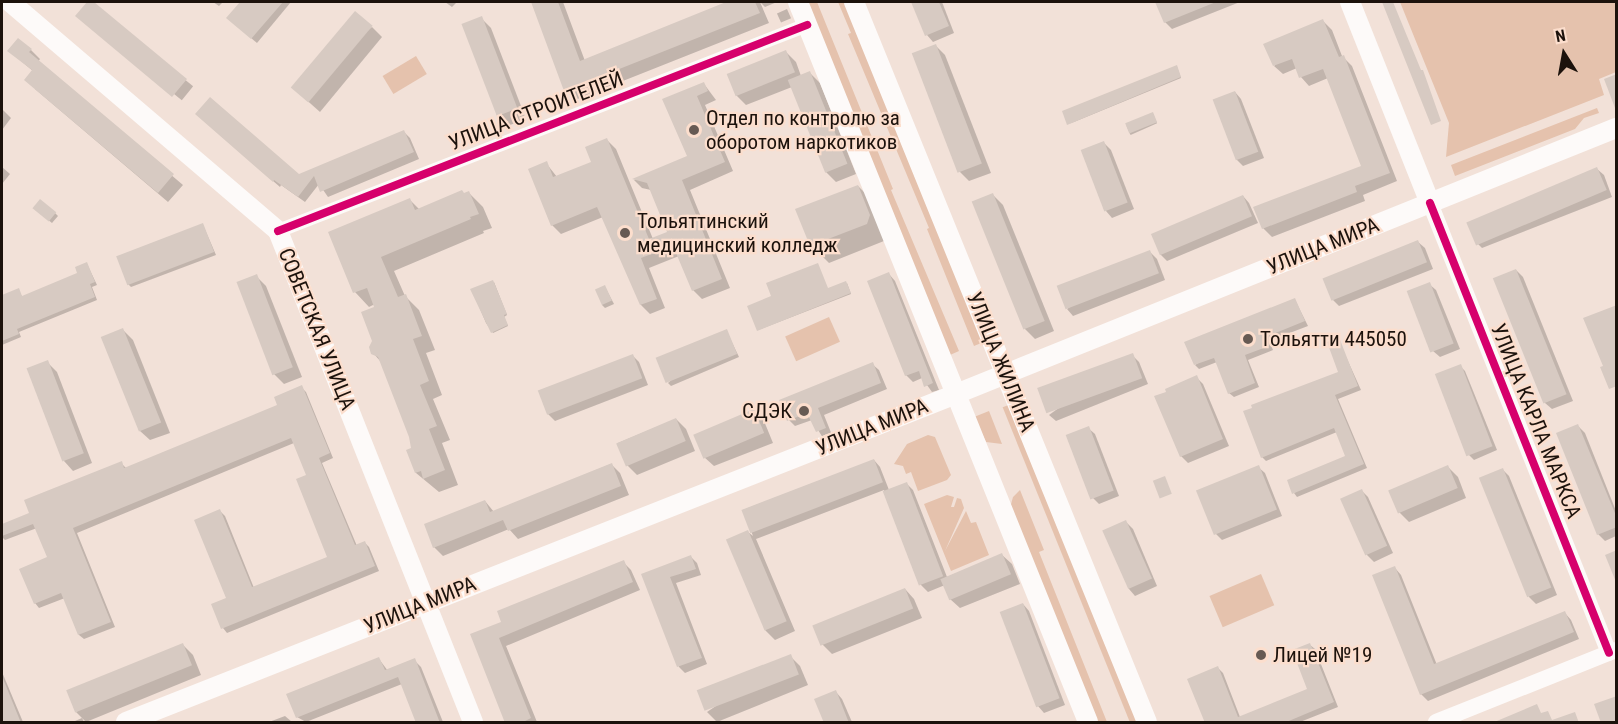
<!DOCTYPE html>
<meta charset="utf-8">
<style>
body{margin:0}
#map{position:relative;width:1618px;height:724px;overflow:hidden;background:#f2e1d8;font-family:"Roboto Condensed",sans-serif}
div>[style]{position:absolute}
.green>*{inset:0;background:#e5c2ad;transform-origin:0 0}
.shadow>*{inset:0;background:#0003;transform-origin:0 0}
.building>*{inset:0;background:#d7cac2;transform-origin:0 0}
.minor>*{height:14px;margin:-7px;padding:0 7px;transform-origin:7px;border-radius:7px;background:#fdfaf9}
.tertiary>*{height:16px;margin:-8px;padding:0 8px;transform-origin:8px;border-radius:8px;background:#fdfaf9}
.secondary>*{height:20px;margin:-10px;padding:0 10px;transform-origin:10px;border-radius:10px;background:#fdfaf9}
.cycleway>*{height:8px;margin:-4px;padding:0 4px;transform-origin:4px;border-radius:4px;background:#d6006c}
.dots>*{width:16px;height:16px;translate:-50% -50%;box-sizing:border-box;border:3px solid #fcdecd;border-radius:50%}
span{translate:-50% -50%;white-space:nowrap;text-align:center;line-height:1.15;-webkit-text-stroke:4.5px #fcdecd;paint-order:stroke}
.street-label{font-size:21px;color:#1c120c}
.poi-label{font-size:21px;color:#1c120c}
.left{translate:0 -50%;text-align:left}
.right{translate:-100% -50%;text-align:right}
.frame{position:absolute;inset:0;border:3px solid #1c120c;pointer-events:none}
.north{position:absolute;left:1534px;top:24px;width:60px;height:60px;-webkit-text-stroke:4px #fcdecd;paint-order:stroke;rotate:349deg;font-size:16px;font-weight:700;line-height:24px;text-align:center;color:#1c120c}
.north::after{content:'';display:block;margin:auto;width:21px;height:27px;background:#1c120c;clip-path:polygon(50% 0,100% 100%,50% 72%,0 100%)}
</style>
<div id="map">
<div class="green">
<div style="clip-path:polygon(805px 2px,817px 2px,893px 189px,891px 190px,959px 351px,950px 355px)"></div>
<div style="clip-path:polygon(838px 2px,848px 2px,986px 341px,974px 346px,927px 229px,929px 228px,848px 34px,851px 33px)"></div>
<div style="clip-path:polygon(1400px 2px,1616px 2px,1616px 72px,1599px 79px,1604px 95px,1446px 157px,1449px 123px)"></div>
<div style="left:416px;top:56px;width:21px;height:39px;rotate:59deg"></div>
<div style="clip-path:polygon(1597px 108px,1599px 113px,1584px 118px,1575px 129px,1455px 176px,1451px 165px)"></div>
<div style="left:829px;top:317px;width:27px;height:48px;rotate:66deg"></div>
<div style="left:1011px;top:404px;width:342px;height:9px;rotate:68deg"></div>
<div style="clip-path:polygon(989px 411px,1002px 444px,986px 442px,974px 417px)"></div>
<div style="clip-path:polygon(928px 435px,935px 437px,951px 475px,947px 480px,918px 491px,911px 472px,906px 474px,903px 466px,894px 464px,907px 444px)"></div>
<div style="clip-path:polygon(1020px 490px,1044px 550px,1039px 552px,1107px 722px,1096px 722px,1010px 508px,1013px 497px)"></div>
<div style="clip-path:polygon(947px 495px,954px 497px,951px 507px,954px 507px,957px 498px,961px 499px,964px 508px,945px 551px,966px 511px,971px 523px,976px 522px,989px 555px,951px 571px,924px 504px)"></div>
<div style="left:1261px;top:574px;width:34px;height:56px;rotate:67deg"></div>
</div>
<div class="shadow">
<div style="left:89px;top:2px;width:134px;height:18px;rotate:39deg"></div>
<div style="clip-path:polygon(213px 2px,223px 2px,219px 6px)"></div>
<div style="clip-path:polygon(241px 2px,291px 2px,257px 43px,228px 18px)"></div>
<div style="clip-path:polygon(445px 2px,457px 2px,452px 7px)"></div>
<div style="clip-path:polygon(533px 2px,563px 2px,585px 61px,730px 2px,777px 2px,765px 7px,760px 2px,769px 23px,575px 100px,565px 90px)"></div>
<div style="clip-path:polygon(913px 2px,942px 2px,954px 33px,933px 42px,927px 35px)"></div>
<div style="clip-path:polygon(1157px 2px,1240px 2px,1172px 29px,1165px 22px)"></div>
<div style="left:787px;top:9px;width:10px;height:11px;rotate:66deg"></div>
<div style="clip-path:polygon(481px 18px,491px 28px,526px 119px,507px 126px,497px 116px)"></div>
<div style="clip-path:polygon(1323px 21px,1332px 30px,1342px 56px,1352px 66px,1397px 181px,1363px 195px,1365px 201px,1272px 237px,1263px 228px,1363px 167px,1328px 78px,1309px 86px,1301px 77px,1297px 68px,1283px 74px,1274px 66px)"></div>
<div style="clip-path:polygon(372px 27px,382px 37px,320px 112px,293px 88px)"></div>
<div style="clip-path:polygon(935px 45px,945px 55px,991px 173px,969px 181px,959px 171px)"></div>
<div style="clip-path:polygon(31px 50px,40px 59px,38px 62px,183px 185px,168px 202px,35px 89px,33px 71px,9px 51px)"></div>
<div style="clip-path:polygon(786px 52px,796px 62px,801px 76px,810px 73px,820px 83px,856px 174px,836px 182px,826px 172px,792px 87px,746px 105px,736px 95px)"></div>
<div style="clip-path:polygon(1177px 67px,1181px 78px,1069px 124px)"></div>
<div style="clip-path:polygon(704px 84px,716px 100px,705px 105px,733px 171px,690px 190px,730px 288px,702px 299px,693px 290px,679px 256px,649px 268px,665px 308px,650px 314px,641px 305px,603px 217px,561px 234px,552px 225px,546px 163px,557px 177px,593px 162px,607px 140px,616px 149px,653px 239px,669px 233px,651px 190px,642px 188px,634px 180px,688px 157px,664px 99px)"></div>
<div style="clip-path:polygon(1235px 92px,1241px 99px,1264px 158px,1243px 166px,1237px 160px)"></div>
<div style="clip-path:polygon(2px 109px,11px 118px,2px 130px)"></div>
<div style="left:1153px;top:114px;width:10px;height:29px;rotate:66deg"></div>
<div style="clip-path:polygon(203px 120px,299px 175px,404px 132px,410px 138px,419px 159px,328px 197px,319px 184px,305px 202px,281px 185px,280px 187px)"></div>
<div style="clip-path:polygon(1104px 143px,1111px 150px,1134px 209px,1112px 218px,1106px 211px)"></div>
<div style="clip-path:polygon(2px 167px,10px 174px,2px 184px)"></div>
<div style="clip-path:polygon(1597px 169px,1604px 175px,1612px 197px,1482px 248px,1476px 242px)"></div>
<div style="clip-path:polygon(858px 186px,876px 204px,884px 241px,829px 263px,811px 245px)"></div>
<div style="clip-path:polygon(469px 193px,483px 207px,492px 228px,483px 231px,484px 233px,394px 271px,405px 296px,419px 310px,435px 350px,426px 353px,442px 395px,433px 399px,450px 440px,442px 443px,458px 485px,439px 492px,416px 473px,408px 451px,413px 449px,411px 436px,382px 363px,373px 353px,375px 304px,369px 307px,355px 292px,330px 232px,410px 200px,420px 210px)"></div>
<div style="clip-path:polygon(993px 195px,1003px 205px,1054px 331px,1035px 339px,1025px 329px)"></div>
<div style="clip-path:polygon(1243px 196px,1249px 203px,1258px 223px,1167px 261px,1160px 254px)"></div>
<div style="clip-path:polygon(37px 211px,55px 213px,58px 216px,52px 223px)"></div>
<div style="clip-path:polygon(203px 225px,216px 255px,131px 287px,128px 284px)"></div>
<div style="clip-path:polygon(1418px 242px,1425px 248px,1433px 269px,1339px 306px,1332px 299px)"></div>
<div style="clip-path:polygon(1150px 252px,1157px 259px,1165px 280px,1073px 316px,1067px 309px)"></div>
<div style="clip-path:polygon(87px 264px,97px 285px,92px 287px,97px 300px,19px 332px,21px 337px,2px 345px,2px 297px,18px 290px,23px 298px,79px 274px)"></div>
<div style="clip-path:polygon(1516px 270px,1523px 277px,1573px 401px,1552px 409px,1545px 403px)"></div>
<div style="clip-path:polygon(889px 274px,895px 281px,939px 390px,932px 392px,922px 378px,913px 382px,906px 375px)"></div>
<div style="clip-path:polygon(256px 276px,266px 286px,302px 377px,284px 384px,274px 374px)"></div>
<div style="clip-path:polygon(494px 282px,507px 315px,504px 317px,508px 326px,493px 333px,486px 323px,472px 290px)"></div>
<div style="clip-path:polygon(847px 283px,851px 294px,758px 330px,828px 290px)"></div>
<div style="clip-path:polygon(1429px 284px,1436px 290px,1460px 349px,1440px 357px,1433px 351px)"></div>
<div style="clip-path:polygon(605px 287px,614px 304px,605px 308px,602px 305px)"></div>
<div style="clip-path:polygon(1295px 300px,1308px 326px,1269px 341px,1273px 350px,1248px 360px,1259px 387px,1234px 397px,1229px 393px,1217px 362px,1199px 369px,1195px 365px)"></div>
<div style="clip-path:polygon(123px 330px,133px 340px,170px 433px,150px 440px,140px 431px)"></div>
<div style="clip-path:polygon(726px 330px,739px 357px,671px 386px,668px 383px)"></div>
<div style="clip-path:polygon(1338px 339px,1361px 390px,1338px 399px,1367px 468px,1297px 497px,1294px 493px,1347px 457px,1337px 432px,1266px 461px,1262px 457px,1340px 373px)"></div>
<div style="clip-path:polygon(1132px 355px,1139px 362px,1148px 384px,1056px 421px,1049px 415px)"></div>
<div style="clip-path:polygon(633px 356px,639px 362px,648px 385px,555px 421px,548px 414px)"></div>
<div style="clip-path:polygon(47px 362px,57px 372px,92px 463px,73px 471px,64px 461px)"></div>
<div style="clip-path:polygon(872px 364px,879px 370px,887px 389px,824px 415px,832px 435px,823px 438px,812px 420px,795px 426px,789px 420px)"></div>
<div style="clip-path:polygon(1460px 366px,1465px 371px,1497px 450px,1474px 460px,1469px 455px)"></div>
<div style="clip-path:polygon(1196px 377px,1203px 384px,1229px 446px,1188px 463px,1181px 456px)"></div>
<div style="clip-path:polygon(301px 387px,306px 392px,333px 458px,322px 463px,357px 546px,365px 543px,369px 547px,379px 571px,227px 633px,223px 628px,228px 599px,220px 511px,225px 516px,254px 588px,329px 558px,308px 476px,294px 443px,77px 533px,115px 627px,84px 639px,79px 635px,65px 598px,39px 608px,35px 603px,49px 558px,37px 528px,5px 540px,2px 537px,2px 525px,31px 514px,121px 463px,126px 468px,279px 406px)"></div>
<div style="clip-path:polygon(754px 411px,764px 421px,773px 443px,714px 466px,704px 457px,695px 435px)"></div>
<div style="clip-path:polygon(676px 419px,686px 429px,695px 451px,637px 475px,627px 465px,618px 443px)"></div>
<div style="clip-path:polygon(1578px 426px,1585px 433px,1616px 511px,1616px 536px,1605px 541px,1598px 534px)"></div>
<div style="clip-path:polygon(1088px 428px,1095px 434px,1119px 496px,1099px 504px,1093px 498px,1068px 436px)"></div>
<div style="clip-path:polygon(874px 460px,880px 467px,889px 490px,907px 484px,913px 490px,947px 577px,1002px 555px,1012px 564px,1020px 584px,960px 608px,950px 599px,945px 585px,928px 592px,921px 585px,884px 490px,756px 539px,795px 631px,775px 640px,765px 630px,748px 532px,753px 536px,743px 510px)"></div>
<div style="clip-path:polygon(611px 464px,620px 473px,629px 495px,518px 539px,509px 529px,443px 556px,434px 547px,485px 501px,494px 512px)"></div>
<div style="clip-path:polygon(1258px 467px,1265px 473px,1282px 516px,1222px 540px,1215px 533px)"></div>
<div style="clip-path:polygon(1448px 467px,1458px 477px,1466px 498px,1409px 522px,1399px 512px)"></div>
<div style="clip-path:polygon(1503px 470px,1509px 476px,1557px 595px,1536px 604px,1529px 597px)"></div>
<div style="clip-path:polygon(1362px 491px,1368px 497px,1393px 553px,1374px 562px,1367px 555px)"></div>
<div style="clip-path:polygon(1126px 522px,1133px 529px,1157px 586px,1135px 596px,1129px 589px)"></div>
<div style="clip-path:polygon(691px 557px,697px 563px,701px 575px,676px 583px,707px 664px,685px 673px,679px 667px,643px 575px)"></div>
<div style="clip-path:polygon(623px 562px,631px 570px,640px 590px,506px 646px,537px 722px,507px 722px,472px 635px,503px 623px)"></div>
<div style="clip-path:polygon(1395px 568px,1401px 575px,1437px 665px,1565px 613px,1571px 620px,1579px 639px,1428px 701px,1421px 694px)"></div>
<div style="clip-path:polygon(905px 589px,914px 599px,922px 618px,832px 654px,822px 644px)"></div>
<div style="clip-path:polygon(1023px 604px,1029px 611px,1065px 705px,1044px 713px,1038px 706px)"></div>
<div style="clip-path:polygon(183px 645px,193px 655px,201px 675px,86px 722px,76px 712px)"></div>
<div style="clip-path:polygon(1310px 645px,1315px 649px,1338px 707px,1300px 722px,1206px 722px,1218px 668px,1223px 673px,1240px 717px,1309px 690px)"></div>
<div style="clip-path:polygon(790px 656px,800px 666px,808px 685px,717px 722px,707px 712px)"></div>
<div style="clip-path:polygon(379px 659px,388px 671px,414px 660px,421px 667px,443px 722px,418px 722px,402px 684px,306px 722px,297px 717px)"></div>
<div style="clip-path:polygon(2px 672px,23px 722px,2px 722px)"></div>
<div style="clip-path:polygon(836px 692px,842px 699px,852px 722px,825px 722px)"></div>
<div style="clip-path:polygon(285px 716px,292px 722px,269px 722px)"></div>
<div style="clip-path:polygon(82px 718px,84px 722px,75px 722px,75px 721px)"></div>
</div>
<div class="building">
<div style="clip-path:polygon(87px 2px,94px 2px,187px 79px,172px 97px,75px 16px)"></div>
<div style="clip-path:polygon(240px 2px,283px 2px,251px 39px,226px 18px)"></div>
<div style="clip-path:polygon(531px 2px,558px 2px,580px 61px,726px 2px,755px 2px,760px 13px,564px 91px)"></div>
<div style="clip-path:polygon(911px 2px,939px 2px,949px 26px,925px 36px)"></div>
<div style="clip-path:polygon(1155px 2px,1216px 2px,1164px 23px)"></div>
<div style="clip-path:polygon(1382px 2px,1393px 2px,1421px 70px,1423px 70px,1441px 121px,1431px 125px)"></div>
<div style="left:355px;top:11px;width:23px;height:100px;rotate:40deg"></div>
<div style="left:482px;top:16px;width:99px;height:22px;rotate:69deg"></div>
<div style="clip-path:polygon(1323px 19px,1339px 57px,1344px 55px,1390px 173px,1355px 186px,1357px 192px,1262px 229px,1253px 207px,1361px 166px,1323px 69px,1299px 78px,1292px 59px,1273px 66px,1263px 44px)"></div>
<div style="clip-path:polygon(18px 38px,32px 49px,29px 52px,174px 174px,158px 193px,24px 80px,32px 70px,7px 51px)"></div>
<div style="left:936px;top:44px;width:128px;height:26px;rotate:69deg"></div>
<div style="left:786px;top:50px;width:24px;height:64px;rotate:68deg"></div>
<div style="clip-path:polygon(1177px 65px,1181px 77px,1067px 125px,1062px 111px)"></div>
<div style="left:810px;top:71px;width:100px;height:24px;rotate:68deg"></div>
<div style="clip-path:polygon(1617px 74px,1617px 108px,1615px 108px,1604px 79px)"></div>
<div style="clip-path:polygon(704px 82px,708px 91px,697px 96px,725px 162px,682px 180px,722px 279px,692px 291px,673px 246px,641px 258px,657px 299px,640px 305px,597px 207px,551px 226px,528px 169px,547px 161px,553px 177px,591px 162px,585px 147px,607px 138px,649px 239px,667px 232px,647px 183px,632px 179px,687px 156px,662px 99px)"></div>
<div style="left:1235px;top:91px;width:65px;height:24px;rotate:69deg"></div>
<div style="clip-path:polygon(210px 97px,299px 174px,404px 130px,414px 152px,320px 192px,314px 176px,298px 197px,274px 180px,273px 182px,195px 114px)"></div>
<div style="left:1153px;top:112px;width:11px;height:30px;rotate:68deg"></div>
<div style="left:1104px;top:141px;width:66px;height:25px;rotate:69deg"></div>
<div style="left:1597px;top:167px;width:25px;height:142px;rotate:67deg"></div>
<div style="clip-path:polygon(858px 185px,870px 215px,867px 224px,810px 246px,795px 209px)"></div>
<div style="clip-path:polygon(462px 190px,464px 193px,469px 191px,479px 214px,470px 217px,471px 219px,381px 257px,398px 297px,406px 294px,422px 336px,413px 339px,429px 381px,420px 385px,437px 426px,429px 429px,445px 470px,423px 479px,421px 471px,415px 473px,406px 450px,411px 448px,409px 437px,378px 357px,371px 354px,369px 347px,372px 341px,361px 312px,374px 307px,367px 288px,353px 293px,328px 232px,410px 198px,415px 210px)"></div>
<div style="left:993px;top:193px;width:138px;height:23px;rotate:68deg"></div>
<div style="left:1243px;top:195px;width:23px;height:100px;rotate:67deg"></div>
<div style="left:40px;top:199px;width:21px;height:12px;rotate:39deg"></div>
<div style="left:203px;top:223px;width:31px;height:93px;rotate:69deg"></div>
<div style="left:1418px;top:240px;width:24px;height:103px;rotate:68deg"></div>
<div style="left:1150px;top:250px;width:25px;height:100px;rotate:69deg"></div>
<div style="clip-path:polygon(87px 262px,95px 282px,90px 284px,95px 297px,17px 329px,19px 334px,2px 341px,2px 295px,19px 288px,22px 296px,77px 273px,75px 267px)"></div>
<div style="clip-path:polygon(818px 263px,828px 288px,846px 281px,851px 293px,757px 331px,747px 306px,771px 296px,766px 283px)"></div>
<div style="left:1516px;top:269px;width:135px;height:25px;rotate:68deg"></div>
<div style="clip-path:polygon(889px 272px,933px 383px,924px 387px,919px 371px,905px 376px,867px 281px)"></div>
<div style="left:257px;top:274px;width:100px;height:22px;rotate:69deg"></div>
<div style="clip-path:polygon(493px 280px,507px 314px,504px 315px,508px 325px,491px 333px,470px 289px)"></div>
<div style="left:1430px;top:282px;width:66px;height:25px;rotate:69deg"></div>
<div style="left:605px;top:285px;width:17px;height:11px;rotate:66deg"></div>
<div style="clip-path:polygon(1295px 298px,1305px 321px,1266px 337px,1269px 346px,1245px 355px,1255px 383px,1228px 394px,1214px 358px,1194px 365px,1184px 342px)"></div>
<div style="clip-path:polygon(1617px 305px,1617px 386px,1609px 389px,1600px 367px,1603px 366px,1583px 318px)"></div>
<div style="left:123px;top:328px;width:102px;height:24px;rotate:68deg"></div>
<div style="left:727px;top:329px;width:27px;height:77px;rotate:68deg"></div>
<div style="clip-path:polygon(1339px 337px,1358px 386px,1335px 395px,1364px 464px,1292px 494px,1287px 480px,1345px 456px,1334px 428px,1261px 458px,1243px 411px,1252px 408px,1251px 405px,1338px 372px,1327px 342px)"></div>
<div style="left:1133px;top:353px;width:27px;height:102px;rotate:70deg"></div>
<div style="left:633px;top:354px;width:26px;height:102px;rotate:69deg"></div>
<div style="left:48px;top:360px;width:100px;height:23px;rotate:69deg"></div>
<div style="clip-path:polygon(873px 362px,881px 383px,818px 408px,826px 428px,816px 432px,807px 413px,787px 421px,779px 400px)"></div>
<div style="left:1461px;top:364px;width:88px;height:28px;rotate:69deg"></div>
<div style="clip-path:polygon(1197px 375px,1223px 439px,1180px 457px,1154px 396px,1166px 392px,1165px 389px)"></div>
<div style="clip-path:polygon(302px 385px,330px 453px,319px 458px,355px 545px,365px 541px,375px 566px,221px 629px,211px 604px,226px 598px,194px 520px,220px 509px,252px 587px,327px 557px,296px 479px,306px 475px,291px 438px,73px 528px,111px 622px,78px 635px,61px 593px,34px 604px,19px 569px,47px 557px,33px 524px,2px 536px,2px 524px,29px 513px,24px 500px,122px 461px,124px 468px,277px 405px,274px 397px)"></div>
<div style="left:754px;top:409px;width:26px;height:66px;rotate:67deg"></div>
<div style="left:676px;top:418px;width:25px;height:65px;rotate:67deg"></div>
<div style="clip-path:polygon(1578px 424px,1617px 518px,1617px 527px,1597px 535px,1556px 433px)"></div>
<div style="left:1089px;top:426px;width:69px;height:25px;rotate:69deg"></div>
<div style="left:874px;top:459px;width:25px;height:142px;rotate:69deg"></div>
<div style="clip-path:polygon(612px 463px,621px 486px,508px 531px,503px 520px,433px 548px,424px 524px,485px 500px,490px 512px)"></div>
<div style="left:1259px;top:465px;width:48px;height:68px;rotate:68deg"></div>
<div style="left:1448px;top:465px;width:25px;height:65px;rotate:67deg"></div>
<div style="left:1503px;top:468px;width:129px;height:26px;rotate:68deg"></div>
<div style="left:1165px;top:476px;width:19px;height:13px;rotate:69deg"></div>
<div style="left:907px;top:482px;width:101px;height:26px;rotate:69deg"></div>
<div style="left:1362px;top:489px;width:62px;height:24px;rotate:66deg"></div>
<div style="left:1126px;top:520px;width:64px;height:26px;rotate:66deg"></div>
<div style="left:748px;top:530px;width:99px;height:24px;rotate:67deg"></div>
<div style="clip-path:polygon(1617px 550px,1617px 582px,1616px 582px,1605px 555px)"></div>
<div style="left:1002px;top:553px;width:23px;height:67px;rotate:67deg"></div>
<div style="clip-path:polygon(691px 555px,696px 569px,670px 577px,702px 658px,677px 667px,641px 574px)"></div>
<div style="clip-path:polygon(624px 560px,633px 582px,499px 638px,531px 718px,521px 723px,505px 723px,470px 634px,501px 622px,497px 611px)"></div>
<div style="clip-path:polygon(1395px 566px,1434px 664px,1565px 611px,1574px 632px,1420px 695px,1372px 575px)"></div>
<div style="left:905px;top:588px;width:22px;height:100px;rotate:68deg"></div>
<div style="left:1023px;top:603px;width:102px;height:25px;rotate:69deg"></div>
<div style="left:183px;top:643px;width:24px;height:126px;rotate:68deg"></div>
<div style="clip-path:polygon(1310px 643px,1334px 702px,1284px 723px,1205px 723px,1187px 679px,1218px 666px,1238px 717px,1307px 689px,1292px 650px)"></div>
<div style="left:791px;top:654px;width:22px;height:101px;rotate:69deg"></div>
<div style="clip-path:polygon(379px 657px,385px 670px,415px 658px,440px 723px,416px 723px,398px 677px,296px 718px,286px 694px)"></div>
<div style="clip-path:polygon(2px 676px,21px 723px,2px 723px)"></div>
<div style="clip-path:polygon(836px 690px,849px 723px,824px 723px,814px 699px)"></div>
<div style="clip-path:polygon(1617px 696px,1617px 723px,1601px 723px,1594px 704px)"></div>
<div style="clip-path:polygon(1537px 704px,1541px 713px,1548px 711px,1552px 720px,1575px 712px,1579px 723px,1492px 723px)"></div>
</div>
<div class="minor">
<div style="left:278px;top:231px;width:568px;rotate:-21.28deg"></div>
</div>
<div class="tertiary">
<div style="left:1430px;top:203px;width:484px;rotate:68.3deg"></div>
<div style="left:1436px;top:722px;width:194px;rotate:-21.8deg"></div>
</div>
<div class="secondary">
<div style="left:10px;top:2px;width:353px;rotate:40.5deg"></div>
<div style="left:278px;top:231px;width:528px;rotate:68.34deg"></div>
<div style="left:798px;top:2px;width:776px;rotate:68.06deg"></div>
<div style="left:854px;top:2px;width:777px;rotate:67.86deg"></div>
<div style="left:1350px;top:2px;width:216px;rotate:68.3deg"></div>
<div style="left:126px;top:722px;width:892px;rotate:-21.56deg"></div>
<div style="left:956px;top:394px;width:712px;rotate:-21.95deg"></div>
</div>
<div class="cycleway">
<div style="left:1430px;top:203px;width:484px;rotate:68.3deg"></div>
<div style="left:278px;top:231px;width:568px;rotate:-21.28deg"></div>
</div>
<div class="dots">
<div style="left:694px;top:130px;background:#675a53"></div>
<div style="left:625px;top:233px;background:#675a53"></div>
<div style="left:1248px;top:339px;background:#675a53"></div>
<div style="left:804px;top:411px;background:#675a53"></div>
<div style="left:1261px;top:655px;background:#675a53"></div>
</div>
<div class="street-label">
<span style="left:536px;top:111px;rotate:-21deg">УЛИЦА СТРОИТЕЛЕЙ</span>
<span style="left:1323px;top:246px;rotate:-22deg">УЛИЦА МИРА</span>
<span style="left:317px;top:329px;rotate:68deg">СОВЕТСКАЯ УЛИЦА</span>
<span style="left:1001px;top:362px;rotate:68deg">УЛИЦА ЖИЛИНА</span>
<span style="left:1536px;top:421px;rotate:68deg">УЛИЦА КАРЛА МАРКСА</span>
<span style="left:872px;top:427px;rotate:-22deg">УЛИЦА МИРА</span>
<span style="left:420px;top:605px;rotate:-22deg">УЛИЦА МИРА</span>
</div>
<div class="poi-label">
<span class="left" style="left:706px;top:130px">Отдел по контролю за<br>оборотом наркотиков</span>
<span class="left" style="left:637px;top:233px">Тольяттинский<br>медицинский колледж</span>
<span class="left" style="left:1260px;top:339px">Тольятти 445050</span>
<span class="right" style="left:792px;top:411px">СДЭК</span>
<span class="left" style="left:1273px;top:655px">Лицей №19</span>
</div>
<div class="frame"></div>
<div class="north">N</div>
</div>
